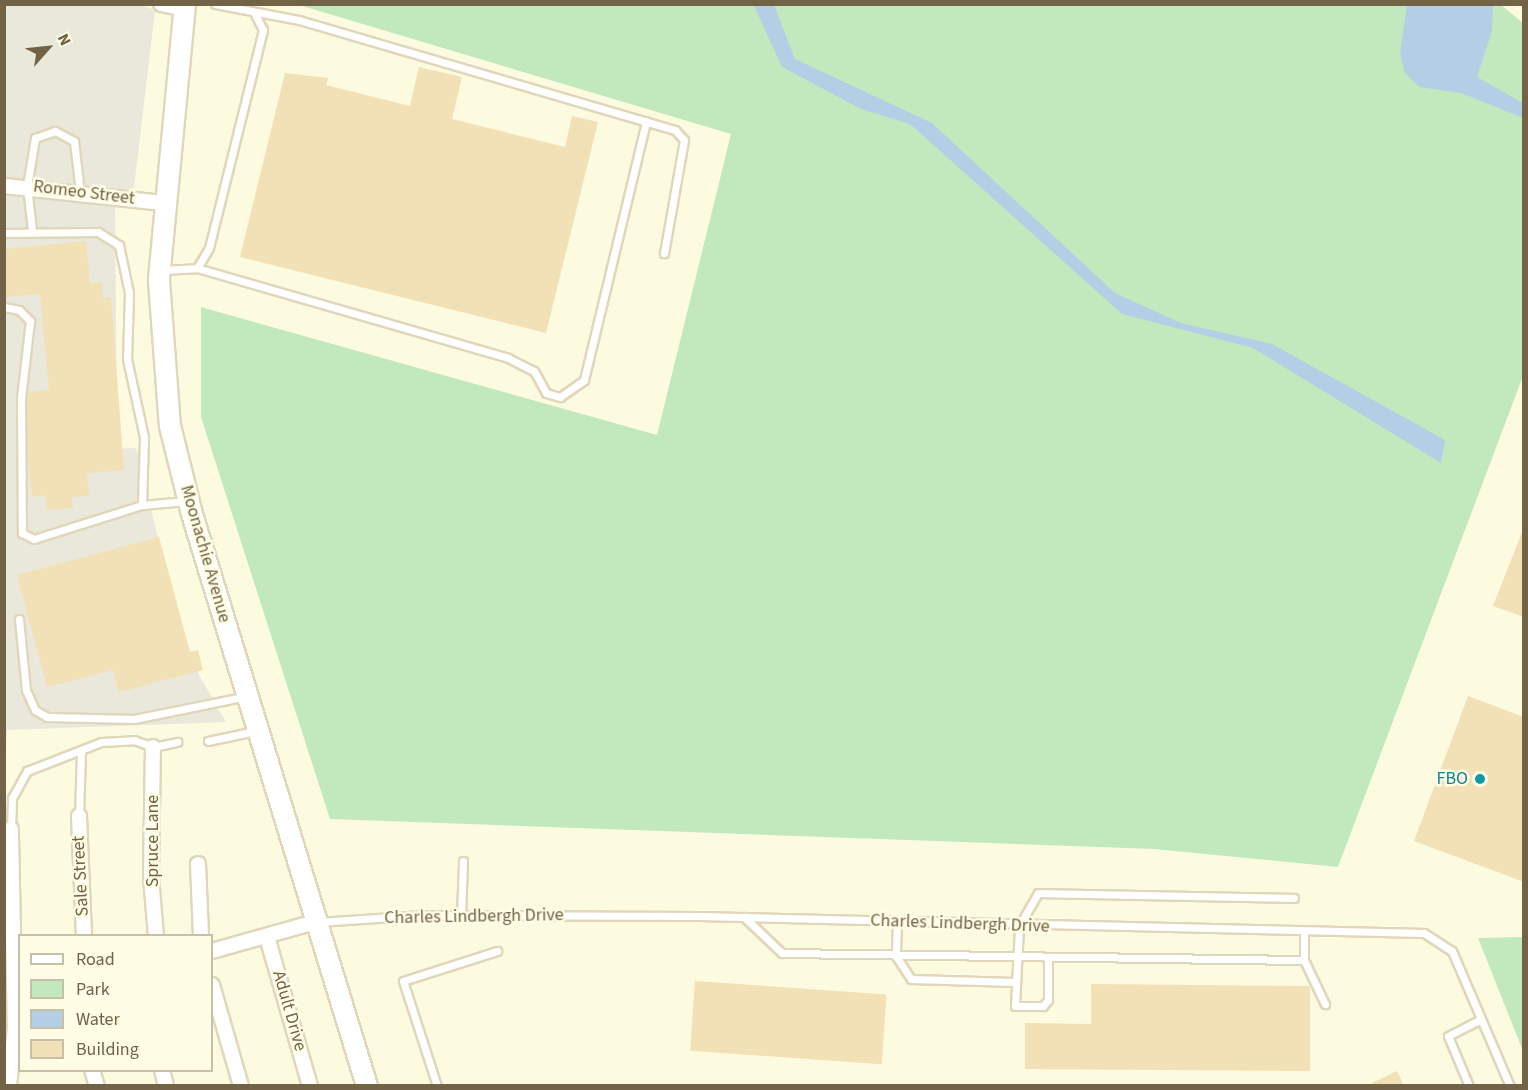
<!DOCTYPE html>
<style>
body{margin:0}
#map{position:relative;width:1528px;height:1090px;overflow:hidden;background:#fcfadf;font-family:"Source Sans 3",sans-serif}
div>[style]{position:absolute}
.industrial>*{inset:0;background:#eae7db}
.green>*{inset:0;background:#c2e9be}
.water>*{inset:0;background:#b4cfe5}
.building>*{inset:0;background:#f2e0b6;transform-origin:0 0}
.roads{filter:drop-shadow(2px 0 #e0d7bb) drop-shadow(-2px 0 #e0d7bb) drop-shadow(0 2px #e0d7bb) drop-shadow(0 -2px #e0d7bb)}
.lane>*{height:7px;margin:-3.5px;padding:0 3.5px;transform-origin:3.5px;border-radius:3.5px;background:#fff}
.street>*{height:14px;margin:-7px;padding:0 7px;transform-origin:7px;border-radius:7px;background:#fff}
.secondary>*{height:20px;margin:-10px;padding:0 10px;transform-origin:10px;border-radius:10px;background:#fff}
.dots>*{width:16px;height:16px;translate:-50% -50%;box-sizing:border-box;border:3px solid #fffde5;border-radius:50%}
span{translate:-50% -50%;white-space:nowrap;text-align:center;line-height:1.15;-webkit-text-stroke:5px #fffde5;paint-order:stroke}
.street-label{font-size:18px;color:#726347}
.culture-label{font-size:18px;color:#0d838f}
.right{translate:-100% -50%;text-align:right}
.frame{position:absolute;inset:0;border:6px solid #726347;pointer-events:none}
.legend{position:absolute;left:18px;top:934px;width:195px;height:138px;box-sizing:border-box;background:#fffde5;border:2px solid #c7bfa6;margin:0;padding:8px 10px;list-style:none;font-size:18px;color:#726347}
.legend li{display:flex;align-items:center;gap:12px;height:30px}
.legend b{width:30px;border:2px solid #c7bfa6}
.north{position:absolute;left:18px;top:18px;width:60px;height:60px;-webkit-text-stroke:4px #fffde5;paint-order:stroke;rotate:63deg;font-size:16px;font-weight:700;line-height:24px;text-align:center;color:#726347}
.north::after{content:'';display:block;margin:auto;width:21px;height:27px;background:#726347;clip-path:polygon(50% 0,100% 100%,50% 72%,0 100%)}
</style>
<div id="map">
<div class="industrial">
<div style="clip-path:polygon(5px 5px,140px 5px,155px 10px,133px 196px,115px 196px,117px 449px,136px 448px,186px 652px,226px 722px,7px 730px,5px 779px)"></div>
</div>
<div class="green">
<div style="clip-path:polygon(1500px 4px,1523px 23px,1523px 376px,1338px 867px,1154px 849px,330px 819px,201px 417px,201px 307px,657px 435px,731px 134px,299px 5px)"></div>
<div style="clip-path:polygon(1523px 937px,1524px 937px,1523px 1051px,1478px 938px)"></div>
</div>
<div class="water">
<div style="clip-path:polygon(774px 5px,795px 59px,932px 123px,1115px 293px,1181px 323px,1272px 344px,1445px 440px,1441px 463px,1253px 348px,1122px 314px,910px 124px,861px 109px,782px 67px,754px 6px)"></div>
<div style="clip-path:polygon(1407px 5px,1493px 5px,1492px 31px,1477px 77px,1523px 103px,1523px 118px,1461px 93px,1419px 87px,1405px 73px,1400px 53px)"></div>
</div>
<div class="building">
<div style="clip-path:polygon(419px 67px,462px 77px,452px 119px,565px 147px,572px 116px,598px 122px,546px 333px,240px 257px,285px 73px,328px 78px,326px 85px,410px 106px)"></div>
<div style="clip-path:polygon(86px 241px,90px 283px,102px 282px,103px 298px,111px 297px,124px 470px,87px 473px,89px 496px,72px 497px,73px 508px,47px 510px,45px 495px,32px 497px,27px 445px,27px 392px,49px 390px,40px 294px,4px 297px,4px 249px)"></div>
<div style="clip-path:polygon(1524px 527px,1524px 617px,1493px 606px)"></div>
<div style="clip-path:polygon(159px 537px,190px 652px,198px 650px,203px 670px,119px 692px,113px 670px,47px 687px,17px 575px)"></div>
<div style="clip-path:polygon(1468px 696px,1524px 717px,1524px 882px,1414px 841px)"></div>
<div style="left:695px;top:981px;width:192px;height:70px;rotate:4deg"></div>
<div style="clip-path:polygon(1091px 984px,1310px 986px,1310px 1071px,1025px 1069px,1025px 1023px,1091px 1024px)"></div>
<div style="clip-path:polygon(1397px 1071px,1404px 1086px,1366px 1086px)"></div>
</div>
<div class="roads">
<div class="lane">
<div style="left:215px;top:4px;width:86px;rotate:10.8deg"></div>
<div style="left:299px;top:20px;width:392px;rotate:16.3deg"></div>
<div style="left:675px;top:130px;width:13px;rotate:48deg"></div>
<div style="left:684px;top:140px;width:115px;rotate:100deg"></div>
<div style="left:32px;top:230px;width:44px;rotate:-96.5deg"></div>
<div style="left:27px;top:186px;width:49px;rotate:-80.5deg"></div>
<div style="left:35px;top:138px;width:21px;rotate:-19deg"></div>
<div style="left:55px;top:131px;width:21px;rotate:28deg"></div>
<div style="left:74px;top:141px;width:51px;rotate:83.3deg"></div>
<div style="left:4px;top:233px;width:94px;rotate:-0.6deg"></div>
<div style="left:98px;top:232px;width:25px;rotate:32deg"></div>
<div style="left:119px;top:245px;width:49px;rotate:78.2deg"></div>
<div style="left:129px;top:293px;width:66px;rotate:91.7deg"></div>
<div style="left:127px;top:359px;width:80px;rotate:77.7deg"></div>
<div style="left:144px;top:437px;width:68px;rotate:91.7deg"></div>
<div style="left:197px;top:268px;width:324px;rotate:16.1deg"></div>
<div style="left:508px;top:358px;width:29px;rotate:27deg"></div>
<div style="left:534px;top:371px;width:25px;rotate:61deg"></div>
<div style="left:546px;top:393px;width:15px;rotate:16deg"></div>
<div style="left:560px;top:397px;width:29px;rotate:-35deg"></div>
<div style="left:584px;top:380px;width:266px;rotate:-76.5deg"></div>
<div style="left:162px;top:270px;width:35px;rotate:-3deg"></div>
<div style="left:197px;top:268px;width:23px;rotate:-59deg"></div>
<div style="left:209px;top:248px;width:225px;rotate:-76.1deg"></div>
<div style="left:263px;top:30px;width:18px;rotate:-117deg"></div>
<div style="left:4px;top:307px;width:15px;rotate:11deg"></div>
<div style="left:19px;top:310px;width:16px;rotate:45deg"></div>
<div style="left:30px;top:321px;width:78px;rotate:96.7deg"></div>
<div style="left:21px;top:398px;width:135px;rotate:89.6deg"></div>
<div style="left:22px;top:533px;width:13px;rotate:27deg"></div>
<div style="left:34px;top:539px;width:113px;rotate:-17.5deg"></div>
<div style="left:142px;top:505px;width:44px;rotate:-5.2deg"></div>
<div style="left:19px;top:619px;width:71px;rotate:84.4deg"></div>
<div style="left:26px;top:690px;width:22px;rotate:66deg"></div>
<div style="left:35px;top:710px;width:14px;rotate:30deg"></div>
<div style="left:47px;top:717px;width:87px;rotate:1.3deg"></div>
<div style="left:134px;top:719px;width:115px;rotate:-11.5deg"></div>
<div style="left:208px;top:741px;width:48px;rotate:-12deg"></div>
<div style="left:79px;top:816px;width:63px;rotate:-88.2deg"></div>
<div style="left:11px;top:829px;width:31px;rotate:-88deg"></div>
<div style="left:12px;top:798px;width:31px;rotate:-61deg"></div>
<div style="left:27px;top:771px;width:79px;rotate:-21.4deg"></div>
<div style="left:101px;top:742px;width:33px;rotate:-3deg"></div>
<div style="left:134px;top:740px;width:20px;rotate:20deg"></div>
<div style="left:153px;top:747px;width:25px;rotate:-12deg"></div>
<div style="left:461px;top:916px;width:55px;rotate:-87.9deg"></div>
<div style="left:744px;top:917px;width:52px;rotate:43.5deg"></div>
<div style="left:782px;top:953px;width:522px;rotate:0.77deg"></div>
<div style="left:318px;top:922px;width:104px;rotate:-3.9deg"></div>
<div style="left:422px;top:915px;width:277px;rotate:0.2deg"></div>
<div style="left:699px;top:916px;width:725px;rotate:1.34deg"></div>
<div style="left:1424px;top:933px;width:33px;rotate:33deg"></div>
<div style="left:1452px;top:951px;width:147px;rotate:66.8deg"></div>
<div style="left:897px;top:922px;width:34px;rotate:92deg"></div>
<div style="left:896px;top:956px;width:27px;rotate:57deg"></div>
<div style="left:911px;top:979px;width:105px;rotate:1.6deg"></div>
<div style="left:1304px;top:931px;width:29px;rotate:90deg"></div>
<div style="left:1304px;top:960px;width:49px;rotate:64.5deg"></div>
<div style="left:1048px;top:959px;width:41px;rotate:90deg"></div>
<div style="left:1048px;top:1000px;width:8px;rotate:130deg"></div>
<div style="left:1043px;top:1006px;width:28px;rotate:180deg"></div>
<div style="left:1015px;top:1006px;width:80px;rotate:-87.1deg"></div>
<div style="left:1019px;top:926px;width:38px;rotate:-60deg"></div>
<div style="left:1038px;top:893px;width:256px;rotate:1.1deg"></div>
<div style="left:437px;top:1086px;width:110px;rotate:-107.9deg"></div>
<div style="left:403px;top:981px;width:99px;rotate:-17.7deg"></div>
<div style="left:1469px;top:1086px;width:54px;rotate:-112.8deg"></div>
<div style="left:1448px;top:1036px;width:37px;rotate:-27deg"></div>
</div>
<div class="street">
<div style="left:161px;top:4px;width:24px;rotate:12deg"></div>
<div style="left:4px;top:186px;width:160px;rotate:6.1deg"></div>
<div style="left:153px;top:747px;width:130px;rotate:90.9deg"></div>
<div style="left:151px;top:877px;width:59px;rotate:85.2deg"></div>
<div style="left:79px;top:816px;width:120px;rotate:87.6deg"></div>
<div style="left:198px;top:864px;width:72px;rotate:87.6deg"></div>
<div style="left:267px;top:937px;width:155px;rotate:73.9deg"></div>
<div style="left:212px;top:951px;width:107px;rotate:-15.7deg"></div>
<div style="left:212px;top:985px;width:105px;rotate:74deg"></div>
<div style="left:92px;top:1070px;width:17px;rotate:73deg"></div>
<div style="left:162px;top:1070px;width:16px;rotate:76deg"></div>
<div style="left:9px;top:1086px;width:58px;rotate:-84.1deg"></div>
<div style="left:15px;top:1028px;width:199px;rotate:-91.2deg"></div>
</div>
<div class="secondary">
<div style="left:185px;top:4px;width:278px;rotate:95.4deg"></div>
<div style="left:159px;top:281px;width:145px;rotate:85.7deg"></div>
<div style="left:170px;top:426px;width:91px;rotate:76deg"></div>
<div style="left:192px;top:514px;width:598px;rotate:72.99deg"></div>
</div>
</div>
<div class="dots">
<div style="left:1480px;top:779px;background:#0f9aa8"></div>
</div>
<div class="street-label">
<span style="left:84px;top:193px;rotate:7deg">Romeo Street</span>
<span style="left:205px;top:554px;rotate:74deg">Moonachie Avenue</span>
<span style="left:153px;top:841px;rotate:-90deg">Spruce Lane</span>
<span style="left:81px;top:876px;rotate:-93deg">Sale Street</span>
<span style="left:474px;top:917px;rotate:-1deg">Charles Lindbergh Drive</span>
<span style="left:960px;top:924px;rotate:2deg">Charles Lindbergh Drive</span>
<span style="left:289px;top:1011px;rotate:74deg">Adult Drive</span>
</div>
<div class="culture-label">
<span class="right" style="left:1468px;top:779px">FBO</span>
</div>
<div class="frame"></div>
<ul class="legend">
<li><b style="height:8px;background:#fff"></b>Road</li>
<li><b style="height:16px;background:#c2e9be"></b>Park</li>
<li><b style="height:16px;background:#b4cfe5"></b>Water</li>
<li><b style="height:16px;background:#f2e0b6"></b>Building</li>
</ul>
<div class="north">N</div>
</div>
